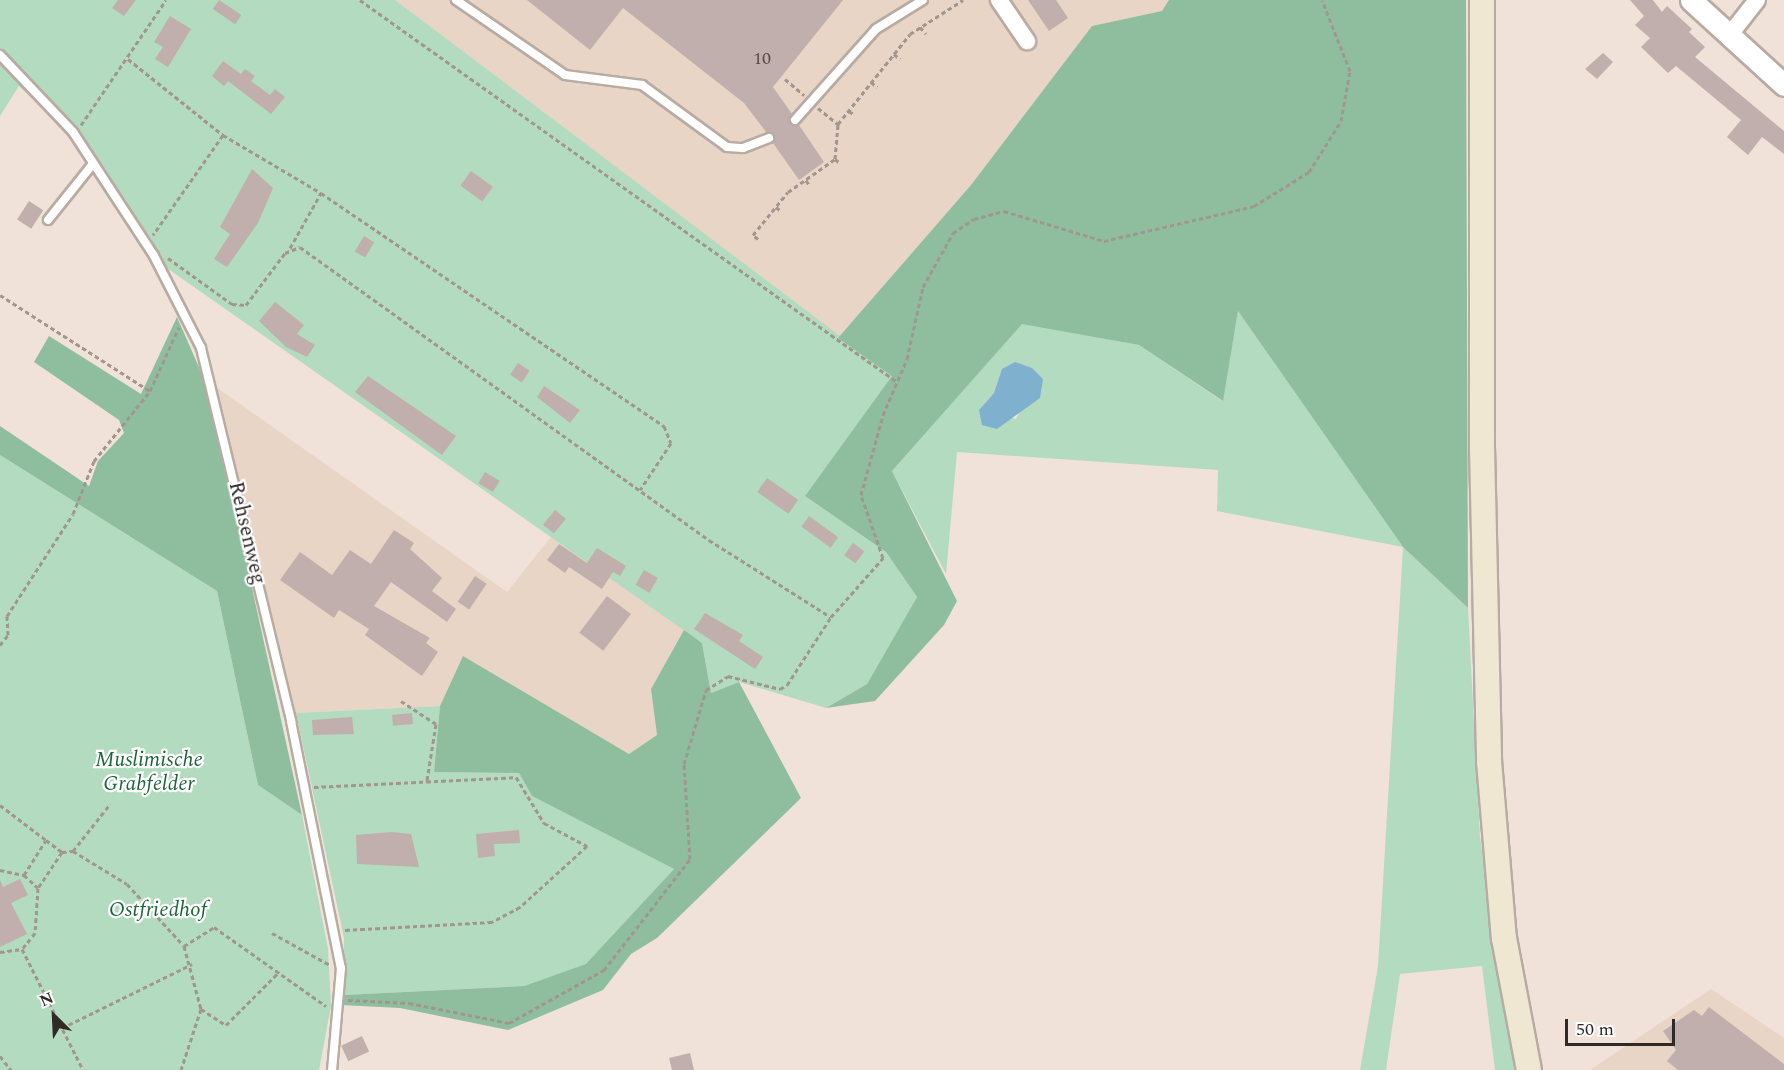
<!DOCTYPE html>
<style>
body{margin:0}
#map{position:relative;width:1784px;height:1070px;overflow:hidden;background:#f0e2d8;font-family:Spectral,serif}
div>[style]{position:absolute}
.built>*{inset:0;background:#e8d5c6}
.green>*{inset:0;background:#b3dbbf}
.forest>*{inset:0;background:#8fbe9e}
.water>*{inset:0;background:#7fb1cf}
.building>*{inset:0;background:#c0afac;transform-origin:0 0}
.path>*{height:3px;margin-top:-1.5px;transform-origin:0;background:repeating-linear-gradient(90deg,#a1968f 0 4.5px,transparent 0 7.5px)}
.roads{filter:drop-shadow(2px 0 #b8aba2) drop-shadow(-2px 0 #b8aba2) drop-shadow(0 2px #b8aba2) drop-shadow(0 -2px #b8aba2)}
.service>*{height:8px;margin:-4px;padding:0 4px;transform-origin:4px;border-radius:4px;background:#fff}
.minor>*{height:16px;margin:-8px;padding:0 8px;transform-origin:8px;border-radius:8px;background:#fff}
.tertiary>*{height:21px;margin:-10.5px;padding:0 10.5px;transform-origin:10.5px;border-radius:10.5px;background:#fff}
.secondary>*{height:24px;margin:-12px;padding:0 12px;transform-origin:12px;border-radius:12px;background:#efe7d2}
span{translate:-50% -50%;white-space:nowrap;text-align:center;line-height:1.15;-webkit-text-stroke:4.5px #fff;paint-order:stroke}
.number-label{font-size:18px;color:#544b48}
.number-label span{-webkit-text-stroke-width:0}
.street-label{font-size:21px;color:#302a27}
.park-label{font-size:21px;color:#1c663c;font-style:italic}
.north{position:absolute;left:24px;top:986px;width:60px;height:60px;-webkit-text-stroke:4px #fff;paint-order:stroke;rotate:336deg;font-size:16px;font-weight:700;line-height:24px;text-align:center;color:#302a27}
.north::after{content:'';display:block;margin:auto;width:21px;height:27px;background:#302a27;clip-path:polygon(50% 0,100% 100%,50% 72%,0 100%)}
.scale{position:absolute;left:1565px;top:1019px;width:110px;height:27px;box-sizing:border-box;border:3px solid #302a27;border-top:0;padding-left:8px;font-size:18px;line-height:21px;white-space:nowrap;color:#302a27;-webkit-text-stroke:4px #fff;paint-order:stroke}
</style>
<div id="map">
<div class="built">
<div style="clip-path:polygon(395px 0,1169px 0,1163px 11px,1092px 26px,971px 185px,838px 338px)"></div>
<div style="clip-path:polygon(216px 387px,507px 592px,551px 537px,684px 630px,651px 689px,657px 735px,629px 754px,463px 656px,440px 706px,296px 713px)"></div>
<div style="clip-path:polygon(1711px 989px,1784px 1038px,1784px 1070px,1590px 1070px)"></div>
</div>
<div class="green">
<div style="clip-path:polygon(0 0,395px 0,893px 376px,805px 496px,886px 552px,917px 597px,867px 684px,826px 708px,739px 682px,711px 693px,702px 643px,164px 266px,87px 150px,19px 86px,0 116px)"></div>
<div style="clip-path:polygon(evenodd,1238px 311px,1403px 547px,1468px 608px,1480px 837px,1515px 1070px,1495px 1070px,1482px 966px,1400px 974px,1386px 1070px,1360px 1070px,1378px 966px,1403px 547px,1217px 511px,1218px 470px,957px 452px,946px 574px,892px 471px,1022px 323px,1139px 345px,1222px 401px,1238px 311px,994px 393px,1040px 398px,1023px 406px,1016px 419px,979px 410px,994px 393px)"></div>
<div style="clip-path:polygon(0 455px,217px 591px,258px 785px,302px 815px,328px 949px,331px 1006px,319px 1070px,0 1070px)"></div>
<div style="clip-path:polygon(440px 706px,434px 772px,519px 773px,532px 796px,674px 869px,587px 964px,524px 986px,344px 995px,344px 938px,296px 713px)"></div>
</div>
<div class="forest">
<div style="clip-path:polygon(1169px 0,1466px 0,1468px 608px,1403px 547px,1238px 311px,1223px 401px,1139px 345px,1022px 324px,892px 471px,957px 601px,944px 625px,875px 701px,826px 708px,867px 684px,917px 597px,886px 552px,805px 496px,892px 376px,838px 338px,971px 185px,1092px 26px,1162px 11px)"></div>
<div style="clip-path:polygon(177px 317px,208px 388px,302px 815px,258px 785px,217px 591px,0 455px,0 426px,89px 486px,98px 461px,124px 433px,119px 420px,34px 362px,49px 336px,141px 394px)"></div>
<div style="clip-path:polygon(684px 630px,702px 643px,711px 693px,739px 682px,801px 798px,657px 938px,631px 954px,603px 990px,508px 1030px,400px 1008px,341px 1005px,344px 995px,524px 986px,586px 964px,674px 869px,532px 796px,519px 773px,434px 772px,440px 706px,463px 656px,629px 754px,657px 735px,651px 689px)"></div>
</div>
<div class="water">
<div style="clip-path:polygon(1015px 362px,1032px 368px,1043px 379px,1040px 398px,997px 429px,982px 425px,979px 410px,994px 393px,1002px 369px)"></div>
</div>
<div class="building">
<div style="clip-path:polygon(118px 0,136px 0,124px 16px,112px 8px)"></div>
<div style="left:219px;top:0;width:27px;height:11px;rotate:34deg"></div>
<div style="clip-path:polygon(527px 0,843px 0,773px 87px,792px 114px,790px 124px,799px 125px,824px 162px,799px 180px,773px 143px,775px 135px,766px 132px,744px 103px,623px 8px,590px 50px)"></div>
<div style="clip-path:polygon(1028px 0,1056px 0,1068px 18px,1049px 31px)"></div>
<div style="clip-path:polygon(1630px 0,1653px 0,1662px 12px,1667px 6px,1692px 29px,1689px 32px,1705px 47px,1695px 57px,1784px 131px,1784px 154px,1762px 137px,1748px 155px,1727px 137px,1741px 120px,1676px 66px,1668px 73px,1641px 47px,1650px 38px,1635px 25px,1644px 16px)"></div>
<div style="clip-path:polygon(170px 16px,191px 29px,168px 67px,155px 59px,163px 47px,154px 42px)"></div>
<div style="clip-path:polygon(1603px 53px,1613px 62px,1597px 79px,1585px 69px)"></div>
<div style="clip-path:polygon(223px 61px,241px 74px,245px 69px,255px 76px,251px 81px,270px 95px,275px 89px,285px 97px,271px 114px,228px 81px,224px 86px,212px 76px)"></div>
<div style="clip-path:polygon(252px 169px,273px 188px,258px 223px,227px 267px,214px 259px,230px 234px,220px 227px)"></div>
<div style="left:471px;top:171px;width:27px;height:18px;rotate:36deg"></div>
<div style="left:29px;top:201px;width:17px;height:22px;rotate:33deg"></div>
<div style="left:364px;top:236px;width:12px;height:18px;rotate:31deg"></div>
<div style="clip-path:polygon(275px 302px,304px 325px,297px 334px,315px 345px,307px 357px,286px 347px,259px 321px)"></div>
<div style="left:518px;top:363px;width:14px;height:14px;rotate:34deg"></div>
<div style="clip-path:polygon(368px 376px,456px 436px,442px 455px,355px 392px)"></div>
<div style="clip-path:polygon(544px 386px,580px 410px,570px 423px,537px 397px)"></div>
<div style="left:485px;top:472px;width:17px;height:13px;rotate:31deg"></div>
<div style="left:767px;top:478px;width:38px;height:17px;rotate:35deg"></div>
<div style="left:555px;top:510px;width:14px;height:19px;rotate:39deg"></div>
<div style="left:809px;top:516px;width:36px;height:13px;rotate:36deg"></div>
<div style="clip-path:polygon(394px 530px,414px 543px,410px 549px,442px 578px,432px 591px,456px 609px,447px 622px,391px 582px,374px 606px,430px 638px,426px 643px,438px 652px,422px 676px,365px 635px,369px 629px,339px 610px,334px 618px,280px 580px,300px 552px,332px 575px,350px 550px,371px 564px)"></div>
<div style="left:853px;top:543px;width:14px;height:15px;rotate:36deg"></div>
<div style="clip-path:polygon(559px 544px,587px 563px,597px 548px,626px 566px,620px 576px,613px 572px,602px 589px,569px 567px,565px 573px,547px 560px)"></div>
<div style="left:644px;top:570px;width:16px;height:17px;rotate:30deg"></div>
<div style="left:475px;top:576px;width:14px;height:31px;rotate:34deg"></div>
<div style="left:607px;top:596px;width:30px;height:46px;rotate:37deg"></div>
<div style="clip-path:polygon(705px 613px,743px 635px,739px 641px,763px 657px,755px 669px,694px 629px)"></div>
<div style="left:412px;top:713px;width:11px;height:20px;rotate:85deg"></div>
<div style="clip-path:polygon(352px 717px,354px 734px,313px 735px,312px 720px)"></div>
<div style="clip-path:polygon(519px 830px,520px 843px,494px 844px,495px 856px,478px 858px,476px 834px)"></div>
<div style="clip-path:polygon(392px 832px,411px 834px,419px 867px,357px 864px,356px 835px)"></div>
<div style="clip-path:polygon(20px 879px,28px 895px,11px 903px,27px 934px,0 947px,0 880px,3px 887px)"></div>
<div style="clip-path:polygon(1709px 1007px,1784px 1064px,1784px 1070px,1678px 1070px,1667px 1061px,1676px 1050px,1663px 1031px,1694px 1010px,1702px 1016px)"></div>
<div style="left:362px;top:1036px;width:17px;height:23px;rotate:65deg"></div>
<div style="clip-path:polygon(690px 1053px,694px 1070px,672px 1070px,669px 1058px)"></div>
</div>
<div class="path">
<div style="left:360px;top:0;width:658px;rotate:35.41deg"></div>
<div style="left:920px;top:27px;width:9px;rotate:49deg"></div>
<div style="left:894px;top:54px;width:8px;rotate:40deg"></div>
<div style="left:128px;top:59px;width:122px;rotate:38.7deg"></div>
<div style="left:223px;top:135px;width:122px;rotate:125deg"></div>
<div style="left:785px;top:79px;width:25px;rotate:40deg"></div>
<div style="left:871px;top:82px;width:8px;rotate:40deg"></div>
<div style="left:818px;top:108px;width:26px;rotate:39deg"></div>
<div style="left:849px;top:111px;width:7px;rotate:34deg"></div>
<div style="left:81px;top:125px;width:151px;rotate:-55.8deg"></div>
<div style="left:223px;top:135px;width:114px;rotate:30.6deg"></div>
<div style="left:321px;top:193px;width:415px;rotate:34.2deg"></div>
<div style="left:664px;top:426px;width:18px;rotate:68deg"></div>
<div style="left:671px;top:443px;width:56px;rotate:123.4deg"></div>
<div style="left:835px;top:159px;width:6px;rotate:39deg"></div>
<div style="left:806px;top:180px;width:6px;rotate:59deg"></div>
<div style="left:776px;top:207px;width:6px;rotate:39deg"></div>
<div style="left:758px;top:239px;width:6px;rotate:-141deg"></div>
<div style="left:753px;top:235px;width:55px;rotate:-50.9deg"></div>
<div style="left:788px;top:192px;width:57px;rotate:-35.1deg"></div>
<div style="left:835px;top:159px;width:35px;rotate:-85deg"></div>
<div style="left:838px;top:124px;width:115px;rotate:-51.3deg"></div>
<div style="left:910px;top:34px;width:63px;rotate:-32.7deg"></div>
<div style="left:290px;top:248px;width:63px;rotate:-60.6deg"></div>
<div style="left:168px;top:258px;width:79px;rotate:35.7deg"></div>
<div style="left:232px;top:304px;width:14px;rotate:4deg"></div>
<div style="left:246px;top:305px;width:65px;rotate:-53.1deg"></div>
<div style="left:285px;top:253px;width:16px;rotate:-22deg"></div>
<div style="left:300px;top:247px;width:503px;rotate:35.62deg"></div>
<div style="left:709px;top:540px;width:144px;rotate:32.3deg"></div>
<div style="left:0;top:295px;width:178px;rotate:32.6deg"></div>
<div style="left:0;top:645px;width:13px;rotate:-51deg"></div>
<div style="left:8px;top:635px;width:19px;rotate:-93deg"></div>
<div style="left:7px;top:616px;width:121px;rotate:-57.1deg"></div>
<div style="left:73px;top:514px;width:57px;rotate:-68.4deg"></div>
<div style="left:94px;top:461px;width:90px;rotate:-51.3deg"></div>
<div style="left:150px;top:391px;width:70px;rotate:-65.6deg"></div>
<div style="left:401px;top:701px;width:42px;rotate:33.3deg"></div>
<div style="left:436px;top:724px;width:57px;rotate:99.1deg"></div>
<div style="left:314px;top:787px;width:202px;rotate:-2.8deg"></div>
<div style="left:516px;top:777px;width:54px;rotate:58.7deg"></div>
<div style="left:544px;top:823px;width:49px;rotate:28.1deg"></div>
<div style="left:587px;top:846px;width:91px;rotate:137.7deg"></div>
<div style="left:520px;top:907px;width:32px;rotate:152deg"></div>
<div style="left:492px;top:922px;width:148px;rotate:176.9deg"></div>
<div style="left:0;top:805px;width:58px;rotate:37.3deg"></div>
<div style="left:73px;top:851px;width:63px;rotate:31.4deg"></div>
<div style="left:127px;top:884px;width:84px;rotate:47.4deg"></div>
<div style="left:184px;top:946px;width:65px;rotate:74.9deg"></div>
<div style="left:201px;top:1009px;width:64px;rotate:108.2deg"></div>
<div style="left:62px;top:852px;width:43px;rotate:123.7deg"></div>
<div style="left:38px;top:888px;width:45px;rotate:93.8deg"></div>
<div style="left:35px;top:933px;width:21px;rotate:129deg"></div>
<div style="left:22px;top:949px;width:136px;rotate:63.2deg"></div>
<div style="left:0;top:870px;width:25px;rotate:12deg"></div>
<div style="left:24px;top:875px;width:19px;rotate:43deg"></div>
<div style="left:24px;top:875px;width:41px;rotate:-57.8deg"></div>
<div style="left:46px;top:840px;width:20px;rotate:37deg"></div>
<div style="left:62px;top:852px;width:11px;rotate:-5deg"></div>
<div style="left:73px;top:851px;width:60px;rotate:-51.8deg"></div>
<div style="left:272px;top:933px;width:66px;rotate:28.9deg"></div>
<div style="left:184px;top:946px;width:36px;rotate:-32deg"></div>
<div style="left:214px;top:927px;width:137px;rotate:35.2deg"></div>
<div style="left:0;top:952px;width:22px;rotate:-8deg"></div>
<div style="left:348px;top:1000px;width:61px;rotate:2.8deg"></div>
<div style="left:409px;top:1003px;width:102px;rotate:11.3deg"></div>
<div style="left:509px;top:1023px;width:109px;rotate:-29.2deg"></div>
<div style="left:604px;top:970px;width:140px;rotate:-52.2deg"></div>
<div style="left:690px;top:859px;width:95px;rotate:-93.6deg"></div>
<div style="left:684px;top:764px;width:77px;rotate:-73.4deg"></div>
<div style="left:706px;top:690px;width:26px;rotate:-32deg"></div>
<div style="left:728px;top:676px;width:54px;rotate:14deg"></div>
<div style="left:780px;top:689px;width:8px;rotate:-30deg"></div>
<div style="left:787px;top:685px;width:81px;rotate:-57.1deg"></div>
<div style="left:831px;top:617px;width:79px;rotate:-48.6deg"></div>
<div style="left:883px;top:558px;width:67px;rotate:-109.2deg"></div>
<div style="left:861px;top:495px;width:83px;rotate:-74.6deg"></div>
<div style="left:883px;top:415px;width:61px;rotate:-66.8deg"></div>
<div style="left:907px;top:359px;width:74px;rotate:-77.5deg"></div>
<div style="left:923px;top:287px;width:62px;rotate:-60.9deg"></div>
<div style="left:953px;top:233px;width:25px;rotate:-34deg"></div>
<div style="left:974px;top:219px;width:31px;rotate:-15deg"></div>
<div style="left:1004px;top:211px;width:104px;rotate:16.7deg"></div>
<div style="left:1104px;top:241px;width:154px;rotate:-13.1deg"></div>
<div style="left:1254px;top:206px;width:65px;rotate:-31.7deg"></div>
<div style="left:1309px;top:172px;width:60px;rotate:-57.9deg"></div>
<div style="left:1341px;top:121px;width:51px;rotate:-79.8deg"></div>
<div style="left:1350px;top:71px;width:76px;rotate:-111.5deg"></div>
<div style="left:201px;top:1009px;width:30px;rotate:33deg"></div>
<div style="left:226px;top:1025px;width:74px;rotate:-45deg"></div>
<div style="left:62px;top:1028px;width:145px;rotate:-26.2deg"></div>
<div style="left:0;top:1056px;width:18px;rotate:52deg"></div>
</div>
<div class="roads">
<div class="service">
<div style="left:456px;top:0;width:132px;rotate:34.5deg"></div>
<div style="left:565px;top:75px;width:78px;rotate:7.4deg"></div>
<div style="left:642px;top:85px;width:105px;rotate:36.1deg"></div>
<div style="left:727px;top:147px;width:16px;rotate:4deg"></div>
<div style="left:743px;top:148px;width:28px;rotate:-21deg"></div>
<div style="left:0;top:55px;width:106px;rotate:46.5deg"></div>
<div style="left:73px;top:132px;width:148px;rotate:56.8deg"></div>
<div style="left:154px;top:256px;width:103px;rotate:62.9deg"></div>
<div style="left:201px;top:348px;width:384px;rotate:76.4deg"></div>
<div style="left:291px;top:721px;width:252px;rotate:78.6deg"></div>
<div style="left:341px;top:968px;width:102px;rotate:95deg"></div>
<div style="left:795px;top:120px;width:122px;rotate:-48.3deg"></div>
<div style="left:876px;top:29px;width:55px;rotate:-31.7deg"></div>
<div style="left:48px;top:220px;width:70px;rotate:-51.3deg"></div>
</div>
<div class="minor">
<div style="left:999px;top:0;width:50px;rotate:55.7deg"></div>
<div style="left:1728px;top:37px;width:47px;rotate:-51.9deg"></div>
</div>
<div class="tertiary">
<div style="left:1691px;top:0;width:126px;rotate:42.4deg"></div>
</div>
<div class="secondary">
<div style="left:1482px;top:0;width:447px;rotate:90deg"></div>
<div style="left:1482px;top:447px;width:314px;rotate:88.7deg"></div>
<div style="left:1489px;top:761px;width:178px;rotate:85.2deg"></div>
<div style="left:1504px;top:938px;width:134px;rotate:79.3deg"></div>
</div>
</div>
<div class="number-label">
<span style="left:762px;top:59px">10</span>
</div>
<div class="street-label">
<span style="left:247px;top:533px;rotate:77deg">Rehsenweg</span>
</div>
<div class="park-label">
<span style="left:149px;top:772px">Muslimische<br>Grabfelder</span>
<span style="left:158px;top:910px">Ostfriedhof</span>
</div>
<div class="north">N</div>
<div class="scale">50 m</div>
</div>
